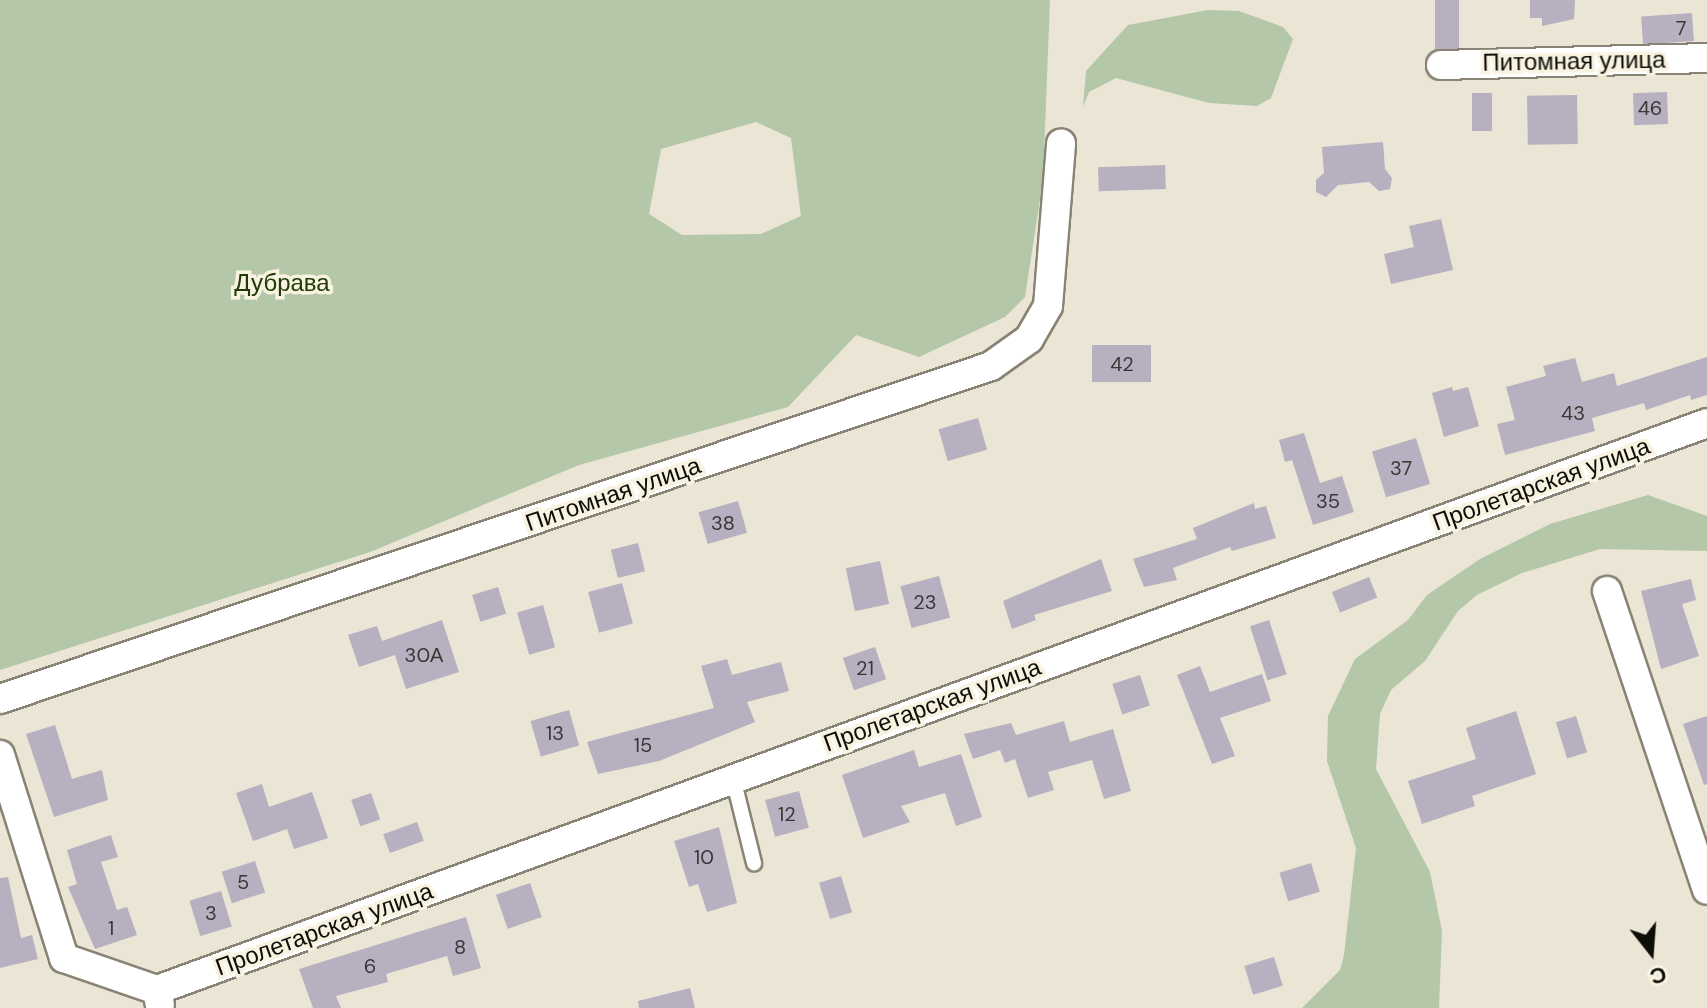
<!DOCTYPE html>
<meta charset="utf-8">
<style>
body{margin:0}
#map{position:relative;width:1707px;height:1008px;overflow:hidden;background:#eae5d4;font-family:"DM Sans",sans-serif}
div>[style]{position:absolute}
.green>*{inset:0;background:#b4c7a8}
.building>*{inset:0;background:#b6b0c0;transform-origin:0 0}
.roads{filter:drop-shadow(2px 0 #888374) drop-shadow(-2px 0 #888374) drop-shadow(0 2px #888374) drop-shadow(0 -2px #888374)}
.lane>*{height:14px;margin:-7px;padding:0 7px;transform-origin:7px;border-radius:7px;background:#fff}
.street>*{height:28px;margin:-14px;padding:0 14px;transform-origin:14px;border-radius:14px;background:#fff}
span{translate:-50% -50%;white-space:nowrap;text-align:center;line-height:1.15;-webkit-text-stroke:7px #f8f3e1;paint-order:stroke}
.number-label{font-size:20px;color:#393636}
.number-label span{-webkit-text-stroke-width:0}
.street-label{font-size:24px;color:#0f0d08}
.park-label{font-size:24px;color:#203a08}
.north{position:absolute;left:1611px;top:912px;width:80px;height:80px;-webkit-text-stroke:6px #f8f3e1;paint-order:stroke;rotate:163deg;font-size:22px;font-weight:700;line-height:32px;text-align:center;color:#0f0d08}
.north::after{content:'';display:block;margin:auto;width:28px;height:36px;background:#0f0d08;clip-path:polygon(50% 0,100% 100%,50% 72%,0 100%)}
</style>
<div id="map">
<div class="green">
<div style="clip-path:polygon(evenodd,0 0,1050px 0,1043px 180px,1025px 297px,1005px 317px,919px 357px,856px 335px,788px 407px,579px 465px,370px 552px,0 670px,0 0,756px 122px,791px 138px,801px 216px,761px 234px,682px 235px,649px 214px,661px 149px,756px 122px)"></div>
<div style="clip-path:polygon(1208px 10px,1239px 11px,1283px 27px,1293px 39px,1271px 98px,1257px 106px,1209px 103px,1116px 78px,1089px 92px,1083px 107px,1086px 71px,1128px 25px)"></div>
<div style="clip-path:polygon(1648px 495px,1707px 516px,1707px 551px,1600px 549px,1522px 573px,1477px 595px,1458px 611px,1425px 661px,1391px 690px,1380px 714px,1376px 769px,1430px 872px,1442px 931px,1439px 1008px,1302px 1008px,1340px 970px,1344px 955px,1356px 848px,1327px 761px,1328px 716px,1355px 659px,1408px 620px,1427px 595px,1480px 559px,1550px 524px)"></div>
</div>
<div class="building">
<div style="left:1435px;top:0;width:24px;height:49px"></div>
<div style="clip-path:polygon(1530px 0,1575px 0,1574px 19px,1542px 26px,1542px 18px,1530px 18px)"></div>
<div style="left:1692px;top:13px;width:28px;height:51px;rotate:86deg"></div>
<div style="left:1667px;top:92px;width:32px;height:34px;rotate:88deg"></div>
<div style="left:1472px;top:93px;width:20px;height:38px"></div>
<div style="left:1577px;top:95px;width:49px;height:50px;rotate:89deg"></div>
<div style="clip-path:polygon(1383px 142px,1385px 169px,1392px 178px,1390px 189px,1379px 191px,1369px 182px,1338px 185px,1326px 197px,1316px 192px,1316px 180px,1324px 173px,1322px 147px)"></div>
<div style="left:1165px;top:165px;width:24px;height:67px;rotate:88deg"></div>
<div style="clip-path:polygon(1441px 219px,1453px 270px,1391px 284px,1384px 254px,1414px 247px,1409px 226px)"></div>
<div style="left:1151px;top:345px;width:37px;height:59px;rotate:90deg"></div>
<div style="clip-path:polygon(1707px 357px,1707px 395px,1691px 400px,1690px 395px,1646px 410px,1644px 403px,1592px 418px,1595px 431px,1505px 455px,1497px 424px,1515px 420px,1506px 387px,1546px 376px,1543px 366px,1575px 358px,1582px 382px,1614px 373px,1617px 386px)"></div>
<div style="clip-path:polygon(1452px 387px,1453px 391px,1468px 387px,1479px 426px,1444px 437px,1432px 393px)"></div>
<div style="left:978px;top:418px;width:33px;height:41px;rotate:74deg"></div>
<div style="clip-path:polygon(1304px 433px,1320px 483px,1342px 476px,1354px 512px,1313px 525px,1292px 460px,1285px 462px,1279px 440px)"></div>
<div style="left:1416px;top:438px;width:48px;height:46px;rotate:73deg"></div>
<div style="left:738px;top:501px;width:33px;height:41px;rotate:74deg"></div>
<div style="clip-path:polygon(1254px 503px,1255px 509px,1266px 506px,1276px 538px,1232px 551px,1230px 547px,1173px 568px,1177px 580px,1144px 587px,1133px 559px,1197px 539px,1193px 528px)"></div>
<div style="left:638px;top:543px;width:29px;height:28px;rotate:76deg"></div>
<div style="clip-path:polygon(1101px 559px,1112px 591px,1034px 615px,1036px 620px,1012px 629px,1003px 601px)"></div>
<div style="left:880px;top:561px;width:44px;height:35px;rotate:78deg"></div>
<div style="left:939px;top:576px;width:43px;height:40px;rotate:75deg"></div>
<div style="left:1369px;top:577px;width:22px;height:40px;rotate:68deg"></div>
<div style="clip-path:polygon(1691px 579px,1696px 600px,1682px 604px,1699px 656px,1661px 669px,1641px 591px)"></div>
<div style="left:622px;top:583px;width:42px;height:35px;rotate:75deg"></div>
<div style="left:498px;top:587px;width:28px;height:27px;rotate:73deg"></div>
<div style="left:543px;top:605px;width:44px;height:27px;rotate:74deg"></div>
<div style="clip-path:polygon(442px 620px,459px 672px,406px 689px,395px 655px,359px 667px,348px 635px,377px 626px,382px 641px)"></div>
<div style="left:1269px;top:620px;width:57px;height:20px;rotate:72deg"></div>
<div style="left:875px;top:647px;width:34px;height:34px;rotate:71deg"></div>
<div style="clip-path:polygon(727px 659px,732px 675px,781px 662px,789px 691px,747px 702px,755px 722px,659px 761px,598px 774px,587px 742px,714px 708px,701px 666px)"></div>
<div style="clip-path:polygon(1200px 666px,1210px 692px,1262px 674px,1271px 701px,1220px 718px,1235px 756px,1212px 764px,1177px 675px)"></div>
<div style="left:1140px;top:675px;width:32px;height:29px;rotate:72deg"></div>
<div style="left:569px;top:710px;width:37px;height:40px;rotate:74deg"></div>
<div style="clip-path:polygon(1516px 711px,1536px 774px,1472px 796px,1475px 806px,1422px 824px,1408px 781px,1476px 759px,1466px 728px)"></div>
<div style="left:1576px;top:716px;width:38px;height:21px;rotate:73deg"></div>
<div style="clip-path:polygon(1707px 716px,1707px 784px,1704px 785px,1683px 724px)"></div>
<div style="clip-path:polygon(1064px 721px,1070px 742px,1113px 729px,1131px 791px,1104px 799px,1092px 760px,1048px 772px,1054px 790px,1028px 798px,1015px 759px,1005px 763px,1000px 750px,973px 759px,964px 734px,1011px 723px,1016px 735px)"></div>
<div style="clip-path:polygon(55px 725px,72px 779px,102px 770px,108px 800px,54px 817px,26px 734px)"></div>
<div style="clip-path:polygon(914px 750px,919px 767px,961px 754px,982px 817px,956px 826px,945px 793px,901px 806px,910px 822px,863px 838px,842px 775px)"></div>
<div style="clip-path:polygon(262px 784px,269px 807px,312px 792px,328px 838px,294px 849px,287px 829px,253px 841px,236px 793px)"></div>
<div style="left:799px;top:791px;width:38px;height:35px;rotate:75deg"></div>
<div style="left:371px;top:793px;width:28px;height:21px;rotate:71deg"></div>
<div style="left:417px;top:822px;width:20px;height:36px;rotate:70deg"></div>
<div style="clip-path:polygon(719px 827px,737px 903px,707px 912px,698px 884px,689px 887px,674px 841px)"></div>
<div style="clip-path:polygon(111px 835px,118px 857px,101px 862px,117px 910px,127px 907px,137px 935px,95px 949px,68px 887px,77px 884px,67px 850px)"></div>
<div style="left:255px;top:861px;width:33px;height:35px;rotate:72deg"></div>
<div style="left:1311px;top:863px;width:30px;height:33px;rotate:73deg"></div>
<div style="left:841px;top:876px;width:38px;height:23px;rotate:73deg"></div>
<div style="clip-path:polygon(8px 877px,21px 938px,32px 935px,38px 959px,0 968px,0 878px)"></div>
<div style="left:530px;top:883px;width:36px;height:36px;rotate:71deg"></div>
<div style="left:221px;top:891px;width:37px;height:33px;rotate:73deg"></div>
<div style="clip-path:polygon(466px 917px,481px 968px,453px 976px,447px 956px,386px 974px,388px 982px,336px 996px,341px 1008px,313px 1008px,299px 969px)"></div>
<div style="left:1274px;top:957px;width:30px;height:31px;rotate:73deg"></div>
<div style="clip-path:polygon(690px 988px,695px 1008px,639px 1008px,638px 1001px)"></div>
</div>
<div class="roads">
<div class="lane">
<div style="left:733px;top:778px;width:88px;rotate:76.1deg"></div>
</div>
<div class="street">
<div style="left:1441px;top:65px;width:266px;rotate:-1.5deg"></div>
<div style="left:1607px;top:591px;width:315px;rotate:71.5deg"></div>
<div style="left:0;top:699px;width:1045px;rotate:-18.57deg"></div>
<div style="left:991px;top:366px;width:47px;rotate:-35.4deg"></div>
<div style="left:1029px;top:339px;width:38px;rotate:-60deg"></div>
<div style="left:1048px;top:306px;width:163px;rotate:-85.4deg"></div>
<div style="left:0;top:755px;width:213px;rotate:72.5deg"></div>
<div style="left:64px;top:958px;width:98px;rotate:19deg"></div>
<div style="left:157px;top:990px;width:15px;rotate:79deg"></div>
<div style="left:157px;top:990px;width:1650px;rotate:-20.09deg"></div>
</div>
</div>
<div class="number-label">
<span style="left:1681px;top:28px">7</span>
<span style="left:1650px;top:108px">46</span>
<span style="left:1122px;top:364px">42</span>
<span style="left:1573px;top:413px">43</span>
<span style="left:1401px;top:468px">37</span>
<span style="left:1328px;top:501px">35</span>
<span style="left:723px;top:523px">38</span>
<span style="left:925px;top:602px">23</span>
<span style="left:424px;top:655px">30А</span>
<span style="left:865px;top:668px">21</span>
<span style="left:555px;top:733px">13</span>
<span style="left:643px;top:745px">15</span>
<span style="left:787px;top:814px">12</span>
<span style="left:704px;top:857px">10</span>
<span style="left:243px;top:882px">5</span>
<span style="left:211px;top:913px">3</span>
<span style="left:111px;top:928px">1</span>
<span style="left:460px;top:947px">8</span>
<span style="left:370px;top:966px">6</span>
</div>
<div class="street-label">
<span style="left:1574px;top:61px;rotate:-1deg">Питомная улица</span>
<span style="left:1541px;top:484px;rotate:-20deg">Пролетарская улица</span>
<span style="left:613px;top:494px;rotate:-19deg">Питомная улица</span>
<span style="left:932px;top:705px;rotate:-20deg">Пролетарская улица</span>
<span style="left:324px;top:929px;rotate:-20deg">Пролетарская улица</span>
</div>
<div class="park-label">
<span style="left:282px;top:283px">Дубрава</span>
</div>
<div class="north">С</div>
</div>
